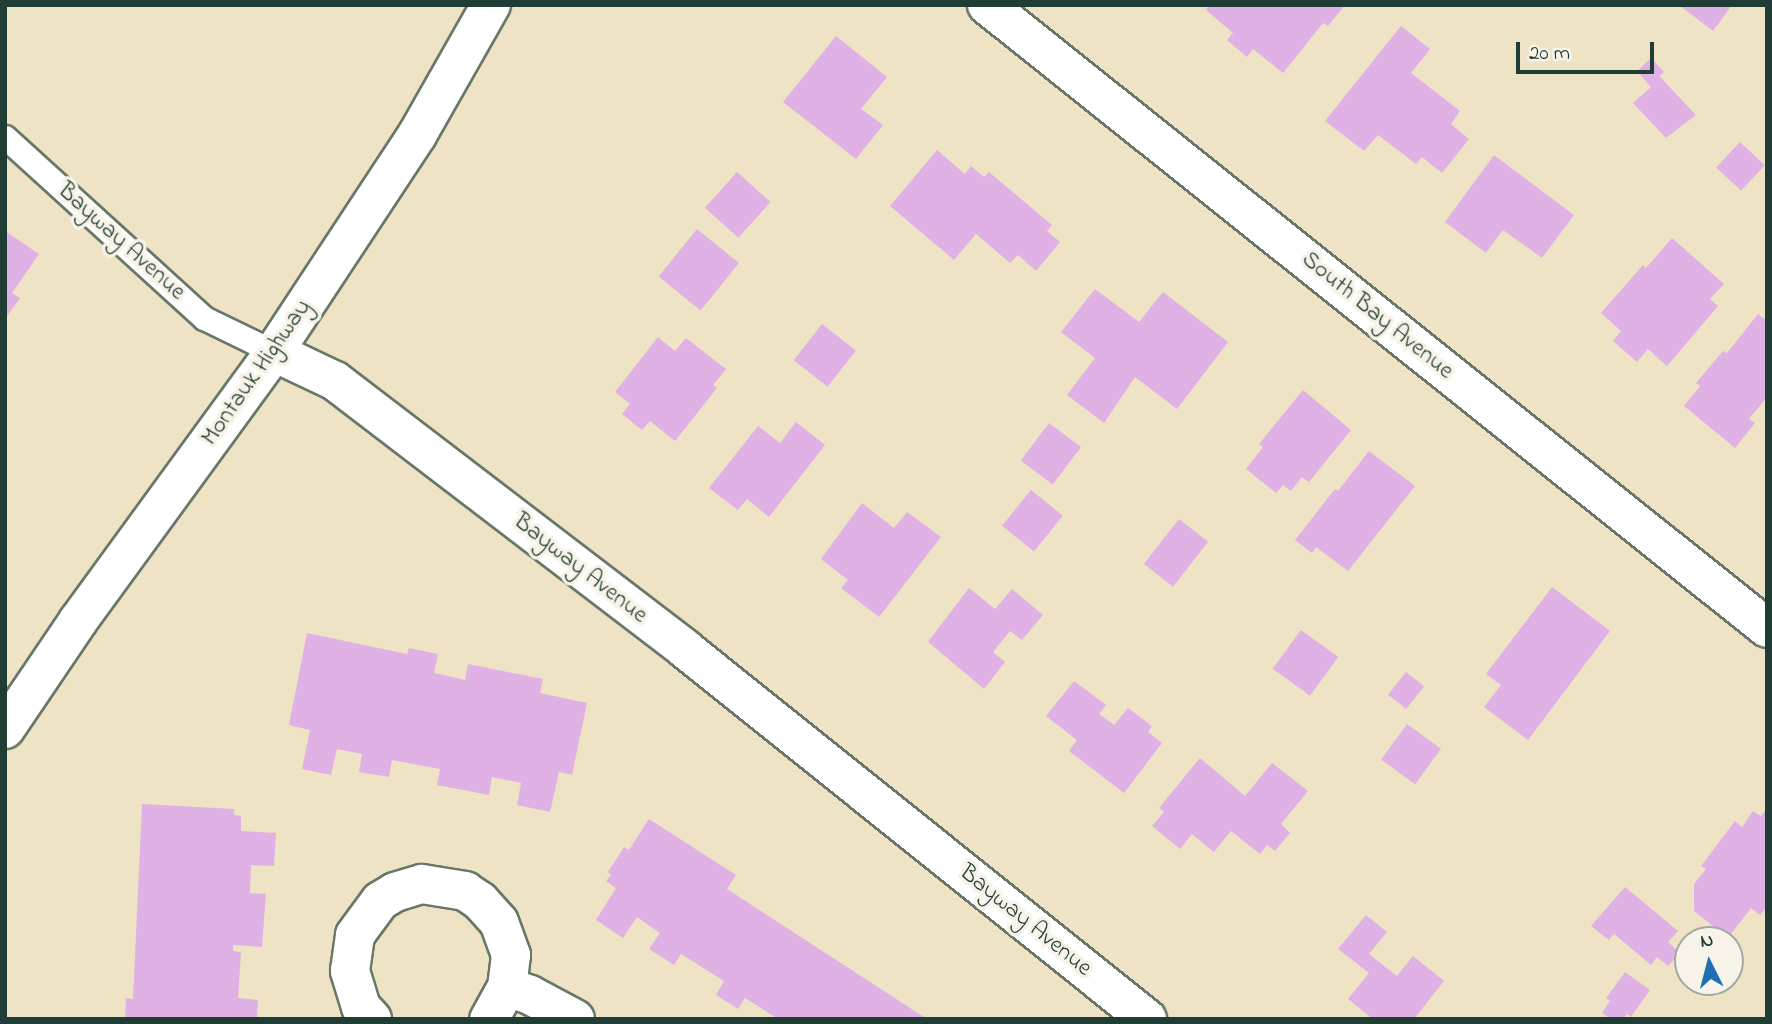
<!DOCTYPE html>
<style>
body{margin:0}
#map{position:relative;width:1772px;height:1024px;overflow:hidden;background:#efe3c6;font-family:"Indie Flower",sans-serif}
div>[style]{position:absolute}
.building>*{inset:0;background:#dfb1e4;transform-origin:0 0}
.roads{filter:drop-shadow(2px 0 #687767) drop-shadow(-2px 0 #687767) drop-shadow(0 2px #687767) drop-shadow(0 -2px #687767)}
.service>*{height:23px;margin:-11.5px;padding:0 11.5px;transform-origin:11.5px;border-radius:11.5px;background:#fff}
.minor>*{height:38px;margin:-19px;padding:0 19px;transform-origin:19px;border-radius:19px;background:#fff}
.primary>*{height:38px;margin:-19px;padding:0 19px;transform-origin:19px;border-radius:19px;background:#fff}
span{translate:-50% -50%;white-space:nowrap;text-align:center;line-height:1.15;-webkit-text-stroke:7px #f7f3e8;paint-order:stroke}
.street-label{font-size:24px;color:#1f3d34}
.frame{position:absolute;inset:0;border:7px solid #1f3d34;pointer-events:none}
.north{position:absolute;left:1674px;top:926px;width:70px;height:70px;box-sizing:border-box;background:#f7f3e8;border:2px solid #a1aaa0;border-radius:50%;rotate:354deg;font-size:19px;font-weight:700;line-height:28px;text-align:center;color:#1f3d34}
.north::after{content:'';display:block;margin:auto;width:24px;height:32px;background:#1f6fb2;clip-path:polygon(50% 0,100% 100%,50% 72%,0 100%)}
.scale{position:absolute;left:1516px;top:42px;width:138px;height:32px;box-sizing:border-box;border:4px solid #1f3d34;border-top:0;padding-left:9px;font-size:21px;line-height:24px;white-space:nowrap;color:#1f3d34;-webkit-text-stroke:5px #f7f3e8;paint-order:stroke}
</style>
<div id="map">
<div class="building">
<div style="clip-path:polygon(1209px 5px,1345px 5px,1328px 26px,1323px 23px,1283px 73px,1253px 49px,1247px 57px,1227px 40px,1233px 33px,1206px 10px)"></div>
<div style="clip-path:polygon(1679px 5px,1732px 5px,1713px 31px)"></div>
<div style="clip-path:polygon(1401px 26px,1430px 49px,1411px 73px,1460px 111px,1451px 124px,1469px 139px,1442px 173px,1422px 157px,1416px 164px,1378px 135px,1364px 151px,1325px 121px)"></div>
<div style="clip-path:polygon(836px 36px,887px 77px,861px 109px,883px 125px,856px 159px,783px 102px)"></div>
<div style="clip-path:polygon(1651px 58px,1664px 72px,1659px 76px,1696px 115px,1666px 138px,1633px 103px,1651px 87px,1637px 71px)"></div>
<div style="left:1740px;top:142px;width:34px;height:35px;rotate:43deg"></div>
<div style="clip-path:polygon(937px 150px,965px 174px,971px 166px,984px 177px,989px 172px,1052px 225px,1047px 231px,1060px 242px,1036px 271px,1018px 255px,1010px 263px,976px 234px,954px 260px,890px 206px)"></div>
<div style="clip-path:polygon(1494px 155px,1574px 215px,1542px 258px,1503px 230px,1486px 253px,1445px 222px)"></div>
<div style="left:737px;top:172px;width:45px;height:48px;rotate:42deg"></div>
<div style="left:697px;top:229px;width:54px;height:61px;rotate:39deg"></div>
<div style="clip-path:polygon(5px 231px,39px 254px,12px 293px,20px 298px,5px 319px)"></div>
<div style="clip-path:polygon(1672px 238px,1724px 284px,1710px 299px,1718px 306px,1667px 366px,1648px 349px,1637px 362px,1613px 341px,1621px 331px,1601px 313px,1643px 265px,1646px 268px)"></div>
<div style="clip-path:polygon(1095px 289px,1139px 322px,1163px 292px,1228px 342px,1177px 409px,1135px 377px,1104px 423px,1067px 395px,1095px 358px,1061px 332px)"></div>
<div style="clip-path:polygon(1758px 314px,1767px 321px,1767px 397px,1749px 419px,1755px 423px,1735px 448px,1684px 406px,1700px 386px,1696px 383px,1723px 351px,1727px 353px)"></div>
<div style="left:822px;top:324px;width:43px;height:46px;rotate:38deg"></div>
<div style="clip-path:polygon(658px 337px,675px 351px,686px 338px,726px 369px,713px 385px,717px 388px,675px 441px,650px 421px,642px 430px,622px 414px,630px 404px,615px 392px)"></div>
<div style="clip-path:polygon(1303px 390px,1351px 430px,1309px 482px,1302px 477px,1291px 491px,1283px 485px,1276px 493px,1246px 469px,1263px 447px,1259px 444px)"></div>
<div style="clip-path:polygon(796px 422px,825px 445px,769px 517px,747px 499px,738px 510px,709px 488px,758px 426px,780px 443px)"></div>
<div style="left:1049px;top:423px;width:40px;height:47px;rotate:37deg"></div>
<div style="clip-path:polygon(1369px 451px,1415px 486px,1348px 571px,1316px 547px,1312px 553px,1295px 540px,1335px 489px,1338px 491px)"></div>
<div style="left:1031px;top:490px;width:41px;height:46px;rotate:39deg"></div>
<div style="clip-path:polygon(862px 503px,894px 528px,907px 512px,941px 537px,879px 617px,841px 588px,848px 580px,821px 559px)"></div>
<div style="left:1179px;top:519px;width:37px;height:57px;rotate:38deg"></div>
<div style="clip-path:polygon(1552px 587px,1610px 631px,1528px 740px,1484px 707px,1501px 685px,1486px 674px)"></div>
<div style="clip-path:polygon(969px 588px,995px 609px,1012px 589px,1043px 615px,1022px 640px,1010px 631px,993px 652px,1005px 662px,984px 689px,928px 642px)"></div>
<div style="left:1301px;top:630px;width:46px;height:48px;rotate:36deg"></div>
<div style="clip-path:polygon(307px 633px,407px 654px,409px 648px,438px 654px,434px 673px,465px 680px,468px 664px,543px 679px,540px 693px,587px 703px,572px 775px,559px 772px,550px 812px,517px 805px,521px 783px,492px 777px,489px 795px,437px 785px,440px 769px,392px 760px,389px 777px,359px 772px,362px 754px,337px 749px,331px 775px,302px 769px,310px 730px,289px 725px)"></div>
<div style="left:1406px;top:672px;width:23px;height:29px;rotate:38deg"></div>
<div style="clip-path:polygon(1074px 681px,1106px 705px,1099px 714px,1114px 725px,1128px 708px,1152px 726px,1148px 732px,1162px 743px,1124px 793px,1069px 751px,1077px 740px,1046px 716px)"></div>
<div style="left:1407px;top:724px;width:42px;height:44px;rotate:36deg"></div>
<div style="clip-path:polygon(1200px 758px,1245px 796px,1272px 763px,1308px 791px,1281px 824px,1290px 833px,1275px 851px,1267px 845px,1260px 854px,1231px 831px,1214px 852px,1192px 834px,1180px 849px,1152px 826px,1164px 812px,1159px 808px)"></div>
<div style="clip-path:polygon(142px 804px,234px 809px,234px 815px,241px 816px,241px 831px,276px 833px,274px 866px,251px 865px,250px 893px,266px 894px,262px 947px,233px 945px,233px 951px,241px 952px,238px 998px,258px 1000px,257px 1019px,125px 1019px,126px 998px,133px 999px)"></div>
<div style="clip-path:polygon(1767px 808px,1767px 907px,1760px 915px,1751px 908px,1728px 938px,1694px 911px,1694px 884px,1706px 869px,1701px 866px,1735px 821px,1742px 827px,1753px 811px,1761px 816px)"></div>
<div style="clip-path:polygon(649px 819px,736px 875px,727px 889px,927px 1019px,778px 1019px,745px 998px,738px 1009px,716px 995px,724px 981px,681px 954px,674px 965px,649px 949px,660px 933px,637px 917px,623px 938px,596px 920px,616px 888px,606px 881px,611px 875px,608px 872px,624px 847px,629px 850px)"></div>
<div style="clip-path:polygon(1625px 887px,1678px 931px,1668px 942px,1680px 953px,1668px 966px,1657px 957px,1651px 965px,1614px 934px,1609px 940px,1591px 926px)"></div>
<div style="clip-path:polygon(1366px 915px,1387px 932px,1369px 954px,1397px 976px,1413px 956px,1444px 981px,1414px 1019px,1373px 1019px,1348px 999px,1369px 973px,1338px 949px)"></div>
<div style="clip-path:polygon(1625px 972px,1650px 990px,1631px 1017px,1627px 1014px,1623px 1019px,1611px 1019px,1602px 1013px,1610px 1001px,1606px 998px)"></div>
</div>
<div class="roads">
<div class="service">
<div style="left:5px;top:137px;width:269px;rotate:42.3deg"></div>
<div style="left:204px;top:318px;width:78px;rotate:25.9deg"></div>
</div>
<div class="minor">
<div style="left:987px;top:5px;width:998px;rotate:38.61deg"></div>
<div style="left:274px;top:352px;width:68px;rotate:25.4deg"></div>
<div style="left:335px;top:381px;width:441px;rotate:37.4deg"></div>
<div style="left:685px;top:649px;width:592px;rotate:38.69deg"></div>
<div style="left:507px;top:987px;width:24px;rotate:19deg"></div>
<div style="left:530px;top:995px;width:51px;rotate:28.1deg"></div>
<div style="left:372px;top:1019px;width:16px;rotate:-133deg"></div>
<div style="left:361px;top:1007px;width:38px;rotate:-107deg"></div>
<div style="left:350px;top:971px;width:36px;rotate:-82deg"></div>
<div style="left:355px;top:935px;width:42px;rotate:-53.7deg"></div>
<div style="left:380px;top:901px;width:17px;rotate:-31deg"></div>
<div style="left:395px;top:892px;width:28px;rotate:-17deg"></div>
<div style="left:422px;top:884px;width:44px;rotate:9.2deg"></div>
<div style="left:465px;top:891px;width:18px;rotate:34deg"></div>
<div style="left:480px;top:901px;width:28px;rotate:48deg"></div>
<div style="left:499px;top:922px;width:35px;rotate:70deg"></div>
<div style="left:511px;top:955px;width:32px;rotate:97deg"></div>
<div style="left:507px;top:987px;width:37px;rotate:119deg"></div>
</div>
<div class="primary">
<div style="left:5px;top:729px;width:130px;rotate:-55.9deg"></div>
<div style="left:78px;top:621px;width:333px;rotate:-53.9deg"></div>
<div style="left:274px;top:352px;width:260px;rotate:-56.6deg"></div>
<div style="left:417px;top:135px;width:150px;rotate:-60.4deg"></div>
</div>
</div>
<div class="street-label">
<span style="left:121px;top:242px;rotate:42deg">Bayway Avenue</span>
<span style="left:1377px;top:316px;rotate:39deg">South Bay Avenue</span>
<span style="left:257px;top:373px;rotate:-55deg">Montauk Highway</span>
<span style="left:580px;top:569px;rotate:38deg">Bayway Avenue</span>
<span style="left:1025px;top:921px;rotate:39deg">Bayway Avenue</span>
</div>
<div class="frame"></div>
<div class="north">N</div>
<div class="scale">20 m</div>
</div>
